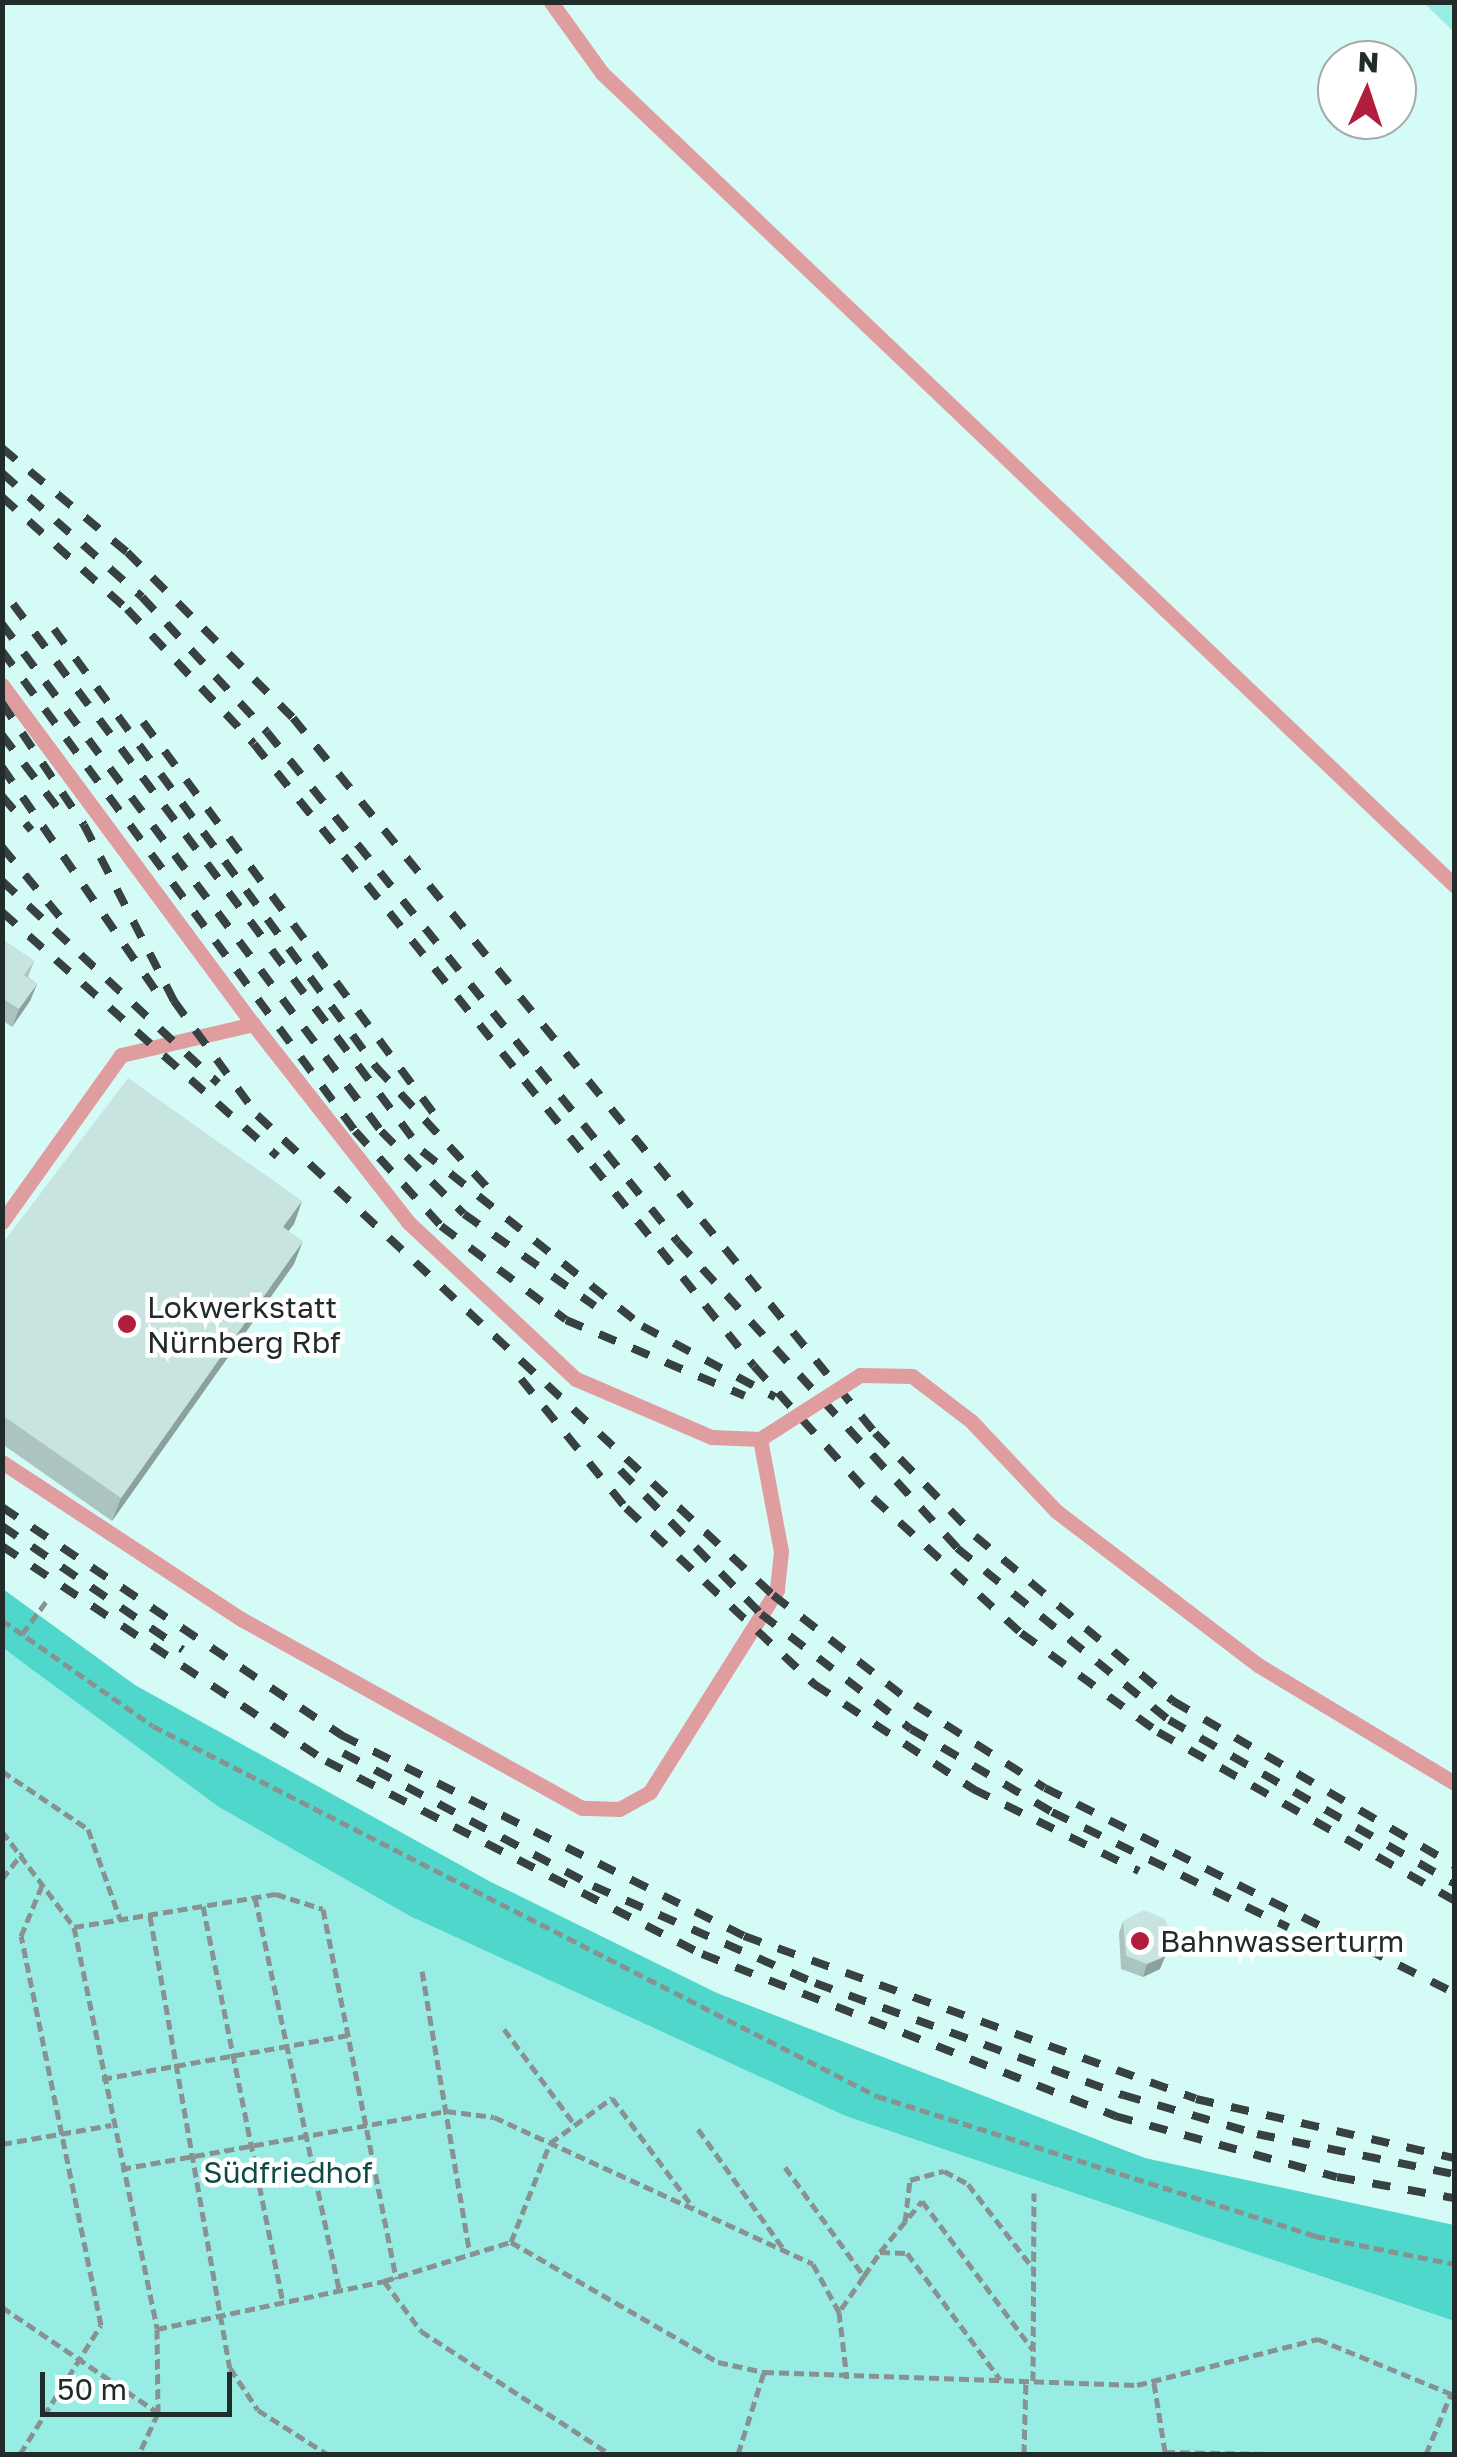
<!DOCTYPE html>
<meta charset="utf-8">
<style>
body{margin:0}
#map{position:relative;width:1457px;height:2457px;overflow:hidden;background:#f3fefd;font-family:"Golos Text",sans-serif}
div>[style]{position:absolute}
.built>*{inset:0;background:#d5fbf6}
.green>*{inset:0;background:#97ede3}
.forest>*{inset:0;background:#4fd7cb}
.path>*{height:5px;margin-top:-2.5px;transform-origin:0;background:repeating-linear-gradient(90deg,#889291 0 10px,transparent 0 15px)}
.service>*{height:15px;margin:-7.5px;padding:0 7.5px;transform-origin:7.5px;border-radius:7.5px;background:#e09da0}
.rail>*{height:8px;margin-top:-4px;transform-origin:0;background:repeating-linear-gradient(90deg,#374140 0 18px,transparent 0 36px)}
.service-bridge>*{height:15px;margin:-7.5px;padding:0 7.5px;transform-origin:7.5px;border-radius:7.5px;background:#e09da0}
.wall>*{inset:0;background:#acc4c1}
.shaded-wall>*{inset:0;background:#8ca09d}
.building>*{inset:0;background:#c8e4e0}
.dots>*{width:28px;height:28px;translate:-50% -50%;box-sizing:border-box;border:5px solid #fff;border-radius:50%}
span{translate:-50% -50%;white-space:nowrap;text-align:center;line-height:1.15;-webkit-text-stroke:9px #fff;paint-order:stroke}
.poi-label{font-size:30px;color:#212b2a}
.left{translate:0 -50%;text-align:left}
.park-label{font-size:30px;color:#0f4b46}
.frame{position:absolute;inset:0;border:5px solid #212b2a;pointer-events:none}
.north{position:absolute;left:1317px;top:40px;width:100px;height:100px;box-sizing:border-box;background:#fff;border:2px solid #a6aaaa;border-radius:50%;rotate:3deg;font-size:28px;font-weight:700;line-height:40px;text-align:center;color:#212b2a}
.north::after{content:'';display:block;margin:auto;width:35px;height:45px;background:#b11e3d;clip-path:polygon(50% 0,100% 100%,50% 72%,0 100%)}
.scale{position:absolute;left:40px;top:2372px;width:192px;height:45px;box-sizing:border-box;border:5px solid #212b2a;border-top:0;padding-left:12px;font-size:30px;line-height:35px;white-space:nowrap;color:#212b2a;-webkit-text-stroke:8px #fff;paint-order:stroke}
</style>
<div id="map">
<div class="built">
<div style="clip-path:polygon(evenodd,3px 3px,1424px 3px,1454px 32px,1454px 2225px,1145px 2158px,717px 1993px,491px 1882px,135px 1685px,3px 1589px,3px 3px,1337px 60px,1397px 60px,1397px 120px,1337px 120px,1337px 60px)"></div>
</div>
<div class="green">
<div style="clip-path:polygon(1424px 3px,1454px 3px,1454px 32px)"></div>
<div style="clip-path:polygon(2px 1648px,65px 1691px,848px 2117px,1454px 2321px,1454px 2454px,3px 2454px)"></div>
</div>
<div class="forest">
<div style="clip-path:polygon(3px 1589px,135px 1685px,491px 1882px,717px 1993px,1145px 2158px,1454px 2225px,1454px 2321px,848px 2117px,410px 1916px,219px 1807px,3px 1648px)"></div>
</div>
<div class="path">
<div style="left:2px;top:1620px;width:184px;rotate:35.1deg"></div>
<div style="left:153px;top:1726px;width:813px;rotate:27.07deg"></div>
<div style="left:877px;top:2096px;width:460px;rotate:17.7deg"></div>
<div style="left:1315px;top:2236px;width:142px;rotate:11.4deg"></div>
<div style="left:22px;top:1634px;width:44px;rotate:-53.4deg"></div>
<div style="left:2px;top:1771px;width:104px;rotate:34deg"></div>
<div style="left:88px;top:1829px;width:96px;rotate:70.4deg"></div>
<div style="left:2px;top:1831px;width:120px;rotate:53.1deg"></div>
<div style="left:74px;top:1927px;width:410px;rotate:78.3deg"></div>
<div style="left:157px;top:2329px;width:84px;rotate:89.3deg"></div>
<div style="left:158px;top:2413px;width:45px;rotate:114.9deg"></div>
<div style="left:2px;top:1879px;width:33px;rotate:-52deg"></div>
<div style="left:255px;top:1897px;width:402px;rotate:77.9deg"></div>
<div style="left:203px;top:1906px;width:405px;rotate:78.6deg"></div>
<div style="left:150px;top:1916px;width:459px;rotate:80deg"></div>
<div style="left:230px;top:2368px;width:50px;rotate:56.3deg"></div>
<div style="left:258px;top:2410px;width:82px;rotate:32.5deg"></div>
<div style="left:74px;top:1927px;width:205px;rotate:-9.3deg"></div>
<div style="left:276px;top:1894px;width:49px;rotate:17.7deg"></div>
<div style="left:323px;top:1909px;width:377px;rotate:78.8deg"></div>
<div style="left:422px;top:1971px;width:283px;rotate:80.4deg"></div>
<div style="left:504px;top:2029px;width:119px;rotate:53.5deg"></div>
<div style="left:102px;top:2079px;width:252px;rotate:-10.1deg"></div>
<div style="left:698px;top:2129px;width:146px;rotate:54.5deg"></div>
<div style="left:2px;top:2144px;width:111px;rotate:-9.9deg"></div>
<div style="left:785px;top:2167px;width:135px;rotate:54.1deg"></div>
<div style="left:864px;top:2276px;width:44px;rotate:124.8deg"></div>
<div style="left:121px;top:2169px;width:330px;rotate:-10.1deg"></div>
<div style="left:446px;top:2111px;width:48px;rotate:7.1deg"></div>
<div style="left:494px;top:2117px;width:351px;rotate:24.7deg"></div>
<div style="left:813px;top:2264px;width:55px;rotate:61.6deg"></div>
<div style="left:839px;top:2312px;width:67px;rotate:83.2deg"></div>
<div style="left:905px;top:2222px;width:42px;rotate:-83.2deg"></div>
<div style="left:910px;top:2180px;width:35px;rotate:-15deg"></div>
<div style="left:944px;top:2171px;width:27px;rotate:28deg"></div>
<div style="left:968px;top:2184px;width:106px;rotate:52.3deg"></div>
<div style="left:511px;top:2242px;width:106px;rotate:-68.5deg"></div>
<div style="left:550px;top:2143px;width:77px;rotate:-36deg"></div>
<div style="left:612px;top:2098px;width:136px;rotate:53.4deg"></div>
<div style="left:880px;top:2252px;width:66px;rotate:-50.5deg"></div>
<div style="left:922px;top:2201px;width:186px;rotate:53.3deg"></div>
<div style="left:864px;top:2276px;width:29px;rotate:-56deg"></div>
<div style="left:880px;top:2252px;width:27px;rotate:2deg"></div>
<div style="left:907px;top:2253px;width:157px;rotate:53.6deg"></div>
<div style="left:384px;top:2281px;width:133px;rotate:-17.1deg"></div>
<div style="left:511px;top:2242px;width:239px;rotate:30.1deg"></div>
<div style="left:718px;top:2362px;width:47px;rotate:12.3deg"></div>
<div style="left:764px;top:2372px;width:373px;rotate:2deg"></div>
<div style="left:1137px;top:2385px;width:187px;rotate:-14.3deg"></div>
<div style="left:1318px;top:2339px;width:147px;rotate:22.4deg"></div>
<div style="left:2px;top:2307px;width:187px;rotate:34.1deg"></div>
<div style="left:157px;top:2329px;width:232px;rotate:-11.9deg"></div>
<div style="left:384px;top:2281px;width:62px;rotate:53.5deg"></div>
<div style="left:421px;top:2331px;width:225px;rotate:33.1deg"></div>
<div style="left:1033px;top:2381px;width:188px;rotate:-89.7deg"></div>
<div style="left:1154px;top:2383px;width:70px;rotate:80.9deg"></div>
<div style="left:1165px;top:2452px;width:103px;rotate:1.1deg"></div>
<div style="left:20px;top:2454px;width:152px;rotate:-57.9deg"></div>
<div style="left:101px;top:2325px;width:397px;rotate:-101.6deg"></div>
<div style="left:21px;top:1936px;width:57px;rotate:-67.5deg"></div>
<div style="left:738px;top:2454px;width:86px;rotate:-72.4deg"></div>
<div style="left:1024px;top:2454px;width:74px;rotate:-88.5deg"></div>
<div style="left:1426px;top:2454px;width:65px;rotate:-67.4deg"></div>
</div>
<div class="service">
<div style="left:551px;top:2px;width:87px;rotate:54.3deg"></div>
<div style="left:602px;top:73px;width:1177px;rotate:43.62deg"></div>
<div style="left:2px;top:685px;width:422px;rotate:53.5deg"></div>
<div style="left:2px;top:1222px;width:205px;rotate:-54.5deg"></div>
<div style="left:121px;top:1055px;width:136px;rotate:-13.2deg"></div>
<div style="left:253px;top:1024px;width:251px;rotate:51.9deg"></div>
<div style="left:408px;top:1222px;width:230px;rotate:43.1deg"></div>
<div style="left:576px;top:1379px;width:147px;rotate:23.2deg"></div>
<div style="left:711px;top:1437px;width:49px;rotate:2.3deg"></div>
<div style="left:760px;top:1439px;width:114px;rotate:79.4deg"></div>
<div style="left:781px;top:1551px;width:39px;rotate:96deg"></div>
<div style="left:777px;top:1590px;width:239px;rotate:122.2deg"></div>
<div style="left:650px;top:1792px;width:35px;rotate:151deg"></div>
<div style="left:619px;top:1809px;width:37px;rotate:-178deg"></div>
<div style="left:582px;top:1808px;width:390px;rotate:-151deg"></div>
<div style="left:241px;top:1619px;width:286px;rotate:-146.7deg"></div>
<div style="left:912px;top:1376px;width:74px;rotate:37.3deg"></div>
<div style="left:971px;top:1421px;width:124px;rotate:46.6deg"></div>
<div style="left:1056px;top:1511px;width:254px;rotate:37.3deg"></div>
<div style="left:1258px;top:1665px;width:229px;rotate:31deg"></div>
</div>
<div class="rail">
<div style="left:2px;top:448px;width:163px;rotate:39.8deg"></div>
<div style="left:127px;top:552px;width:235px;rotate:45deg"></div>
<div style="left:293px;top:718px;width:922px;rotate:50.85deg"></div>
<div style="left:875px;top:1433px;width:144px;rotate:45.8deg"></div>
<div style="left:975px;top:1536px;width:258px;rotate:39.8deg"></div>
<div style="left:1173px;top:1701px;width:325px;rotate:30.3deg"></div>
<div style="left:2px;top:473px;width:187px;rotate:41.5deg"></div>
<div style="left:142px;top:597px;width:184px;rotate:47.2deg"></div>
<div style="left:267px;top:732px;width:655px;rotate:51.14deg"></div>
<div style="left:678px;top:1242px;width:414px;rotate:47.6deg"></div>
<div style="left:957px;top:1548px;width:273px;rotate:39.1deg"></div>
<div style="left:1169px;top:1720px;width:328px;rotate:29.8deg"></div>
<div style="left:2px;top:497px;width:168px;rotate:41.9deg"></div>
<div style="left:127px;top:609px;width:185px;rotate:46.7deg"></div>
<div style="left:254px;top:744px;width:798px;rotate:51.21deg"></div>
<div style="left:754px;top:1366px;width:178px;rotate:48deg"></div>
<div style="left:873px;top:1498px;width:200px;rotate:42.4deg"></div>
<div style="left:1021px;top:1633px;width:169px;rotate:35.9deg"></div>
<div style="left:1158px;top:1732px;width:340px;rotate:29.6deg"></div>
<div style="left:13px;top:604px;width:683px;rotate:53.21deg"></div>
<div style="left:422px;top:1151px;width:281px;rotate:38.5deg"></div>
<div style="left:642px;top:1326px;width:151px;rotate:28.1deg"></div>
<div style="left:2px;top:624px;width:633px;rotate:53.22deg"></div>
<div style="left:381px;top:1131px;width:117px;rotate:45deg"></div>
<div style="left:464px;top:1214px;width:160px;rotate:35.1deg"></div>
<div style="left:54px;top:629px;width:544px;rotate:53.68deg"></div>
<div style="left:376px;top:1067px;width:177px;rotate:47.3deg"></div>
<div style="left:2px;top:651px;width:596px;rotate:53.67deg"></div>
<div style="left:355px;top:1131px;width:128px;rotate:47.8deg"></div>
<div style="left:441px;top:1226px;width:156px;rotate:36.9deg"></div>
<div style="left:566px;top:1320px;width:194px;rotate:23deg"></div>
<div style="left:2px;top:703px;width:147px;rotate:56.1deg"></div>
<div style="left:84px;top:825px;width:198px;rotate:62.9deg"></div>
<div style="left:174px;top:1001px;width:141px;rotate:53.9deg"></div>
<div style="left:257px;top:1115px;width:705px;rotate:42.93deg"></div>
<div style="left:773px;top:1595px;width:180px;rotate:37.8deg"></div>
<div style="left:915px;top:1705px;width:154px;rotate:32.6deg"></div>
<div style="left:1045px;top:1788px;width:451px;rotate:26.6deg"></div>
<div style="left:143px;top:722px;width:495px;rotate:53.4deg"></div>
<div style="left:2px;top:735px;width:96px;rotate:52.7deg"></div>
<div style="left:2px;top:767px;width:275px;rotate:55.5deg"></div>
<div style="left:2px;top:796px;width:45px;rotate:49.5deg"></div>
<div style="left:2px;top:847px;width:105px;rotate:50.4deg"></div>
<div style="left:2px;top:881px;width:296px;rotate:43.1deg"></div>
<div style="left:2px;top:912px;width:368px;rotate:41.6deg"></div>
<div style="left:521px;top:1379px;width:166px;rotate:50.9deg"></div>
<div style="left:626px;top:1508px;width:258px;rotate:43.1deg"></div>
<div style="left:814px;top:1684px;width:191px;rotate:33.4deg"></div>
<div style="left:973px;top:1789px;width:185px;rotate:26.3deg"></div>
<div style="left:620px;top:1470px;width:202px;rotate:45.6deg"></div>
<div style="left:761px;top:1614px;width:189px;rotate:37.5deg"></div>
<div style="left:911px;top:1729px;width:164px;rotate:30.5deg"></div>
<div style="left:1052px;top:1812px;width:263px;rotate:26deg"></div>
<div style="left:2px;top:1507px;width:409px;rotate:33.9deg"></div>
<div style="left:341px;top:1735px;width:450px;rotate:26.5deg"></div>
<div style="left:744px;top:1936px;width:480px;rotate:19.8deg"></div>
<div style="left:1196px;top:2099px;width:265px;rotate:12.9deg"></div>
<div style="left:2px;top:1526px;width:219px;rotate:34.4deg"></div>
<div style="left:2px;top:1546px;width:389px;rotate:33.6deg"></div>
<div style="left:326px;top:1761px;width:423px;rotate:27.2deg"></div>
<div style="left:702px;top:1954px;width:444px;rotate:21.4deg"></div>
<div style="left:1115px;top:2116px;width:230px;rotate:15.4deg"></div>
<div style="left:1337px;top:2177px;width:119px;rotate:10.2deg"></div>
<div style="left:343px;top:1753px;width:283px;rotate:28deg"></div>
<div style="left:593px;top:1886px;width:242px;rotate:23.6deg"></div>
<div style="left:815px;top:1983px;width:328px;rotate:20deg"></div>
<div style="left:1123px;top:2095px;width:140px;rotate:16.2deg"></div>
<div style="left:1257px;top:2134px;width:201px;rotate:11.5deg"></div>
</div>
<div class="service-bridge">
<div style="left:760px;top:1439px;width:119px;rotate:-32.6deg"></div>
<div style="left:860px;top:1375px;width:52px;rotate:1.1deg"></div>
</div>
<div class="wall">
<div style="clip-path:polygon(2px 939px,34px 961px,28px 977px,37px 984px,30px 1001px,12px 1027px,2px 1020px)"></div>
<div style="clip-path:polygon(302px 1201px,294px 1224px,288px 1231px,294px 1264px,112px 1521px,2px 1444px,2px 1244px)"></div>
<div style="clip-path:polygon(1123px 1921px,1160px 1969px,1143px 1977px,1121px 1969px,1119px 1933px)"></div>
</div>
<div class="shaded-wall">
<div style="clip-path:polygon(37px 984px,30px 1001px,12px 1027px,19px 1009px)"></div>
<div style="clip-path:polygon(302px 1201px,294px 1224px,274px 1250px,283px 1227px)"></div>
<div style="clip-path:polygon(303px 1241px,294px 1264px,112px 1521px,121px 1498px)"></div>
<div style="clip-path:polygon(1168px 1950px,1160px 1969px,1143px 1977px,1147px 1964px)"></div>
</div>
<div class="building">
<div style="clip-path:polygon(2px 939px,34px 961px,24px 975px,37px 984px,19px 1009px,2px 998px)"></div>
<div style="clip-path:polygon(128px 1078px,302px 1201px,283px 1227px,303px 1241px,121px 1498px,2px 1415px,2px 1244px)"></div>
<div style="clip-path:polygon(1144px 1910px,1165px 1919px,1172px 1938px,1164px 1957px,1147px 1964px,1126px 1956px,1123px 1921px)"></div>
</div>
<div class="dots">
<div style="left:127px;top:1324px;background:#b11e3d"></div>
<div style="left:1140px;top:1941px;background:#b11e3d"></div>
</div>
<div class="poi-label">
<span class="left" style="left:147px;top:1324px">Lokwerkstatt<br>Nürnberg Rbf</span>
<span class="left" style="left:1160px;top:1941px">Bahnwasserturm</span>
</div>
<div class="park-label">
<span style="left:288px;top:2172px">Südfriedhof</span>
</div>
<div class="frame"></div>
<div class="north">N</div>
<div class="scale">50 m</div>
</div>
